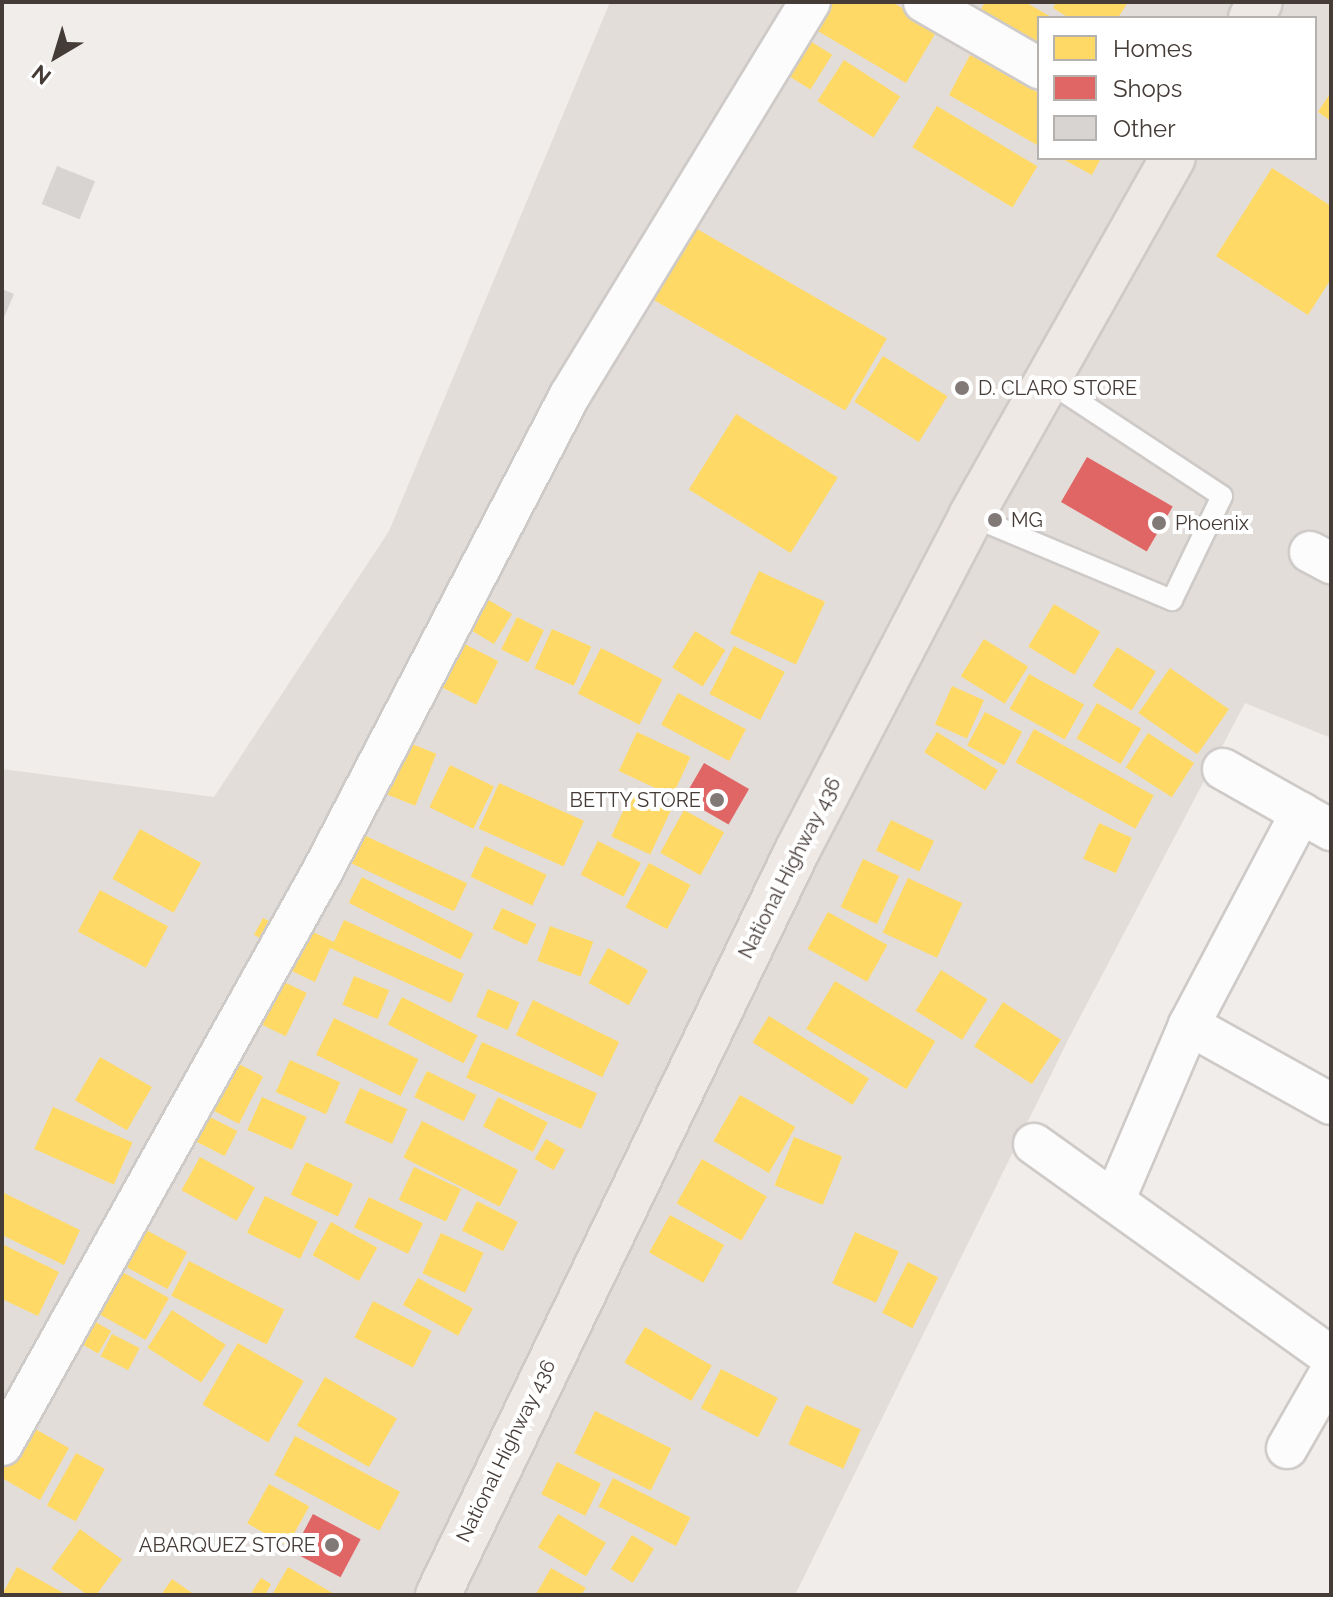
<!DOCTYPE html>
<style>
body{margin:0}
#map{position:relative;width:1333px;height:1597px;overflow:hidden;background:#f0edea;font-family:Raleway,sans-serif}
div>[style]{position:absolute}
.residential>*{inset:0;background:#e3ddd9}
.homes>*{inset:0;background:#ffd966;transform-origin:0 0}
.shops>*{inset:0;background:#e06666;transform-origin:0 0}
.building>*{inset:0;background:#d8d4d1;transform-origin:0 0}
.roads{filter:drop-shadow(2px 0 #cecac8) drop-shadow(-2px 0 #cecac8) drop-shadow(0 2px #cecac8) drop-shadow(0 -2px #cecac8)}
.lane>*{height:20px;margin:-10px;padding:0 10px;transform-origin:10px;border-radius:10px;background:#fdfcfc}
.street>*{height:40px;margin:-20px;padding:0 20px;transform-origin:20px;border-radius:20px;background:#fdfcfc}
.primary>*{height:44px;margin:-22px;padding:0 22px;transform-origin:22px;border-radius:22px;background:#efe9e5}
.dots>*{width:22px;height:22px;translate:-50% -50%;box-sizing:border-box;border:4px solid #fff;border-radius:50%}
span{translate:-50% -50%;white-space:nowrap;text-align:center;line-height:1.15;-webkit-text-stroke:8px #fff;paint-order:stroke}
.poi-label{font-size:20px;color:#453b37}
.left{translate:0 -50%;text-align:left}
.right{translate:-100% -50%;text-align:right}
.street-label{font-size:20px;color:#453b37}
.frame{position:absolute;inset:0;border:4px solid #453b37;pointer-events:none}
.legend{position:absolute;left:1037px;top:16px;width:280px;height:144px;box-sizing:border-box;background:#fff;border:2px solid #b5b1af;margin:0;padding:10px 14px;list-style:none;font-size:24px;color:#453b37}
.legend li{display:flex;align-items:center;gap:16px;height:40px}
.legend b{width:40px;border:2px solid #b5b1af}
.north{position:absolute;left:16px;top:16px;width:80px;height:80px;-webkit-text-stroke:6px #fff;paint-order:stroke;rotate:218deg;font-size:22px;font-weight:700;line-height:32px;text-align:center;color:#453b37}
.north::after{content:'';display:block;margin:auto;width:28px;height:36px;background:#453b37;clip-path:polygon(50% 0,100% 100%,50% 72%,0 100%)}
</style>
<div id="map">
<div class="residential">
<div style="clip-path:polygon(evenodd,610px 2px,1331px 2px,1331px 738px,1245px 703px,1069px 1038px,795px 1595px,2px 1595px,2px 769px,214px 797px,389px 531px,610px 2px,1039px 18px,1315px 18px,1315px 158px,1039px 158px,1039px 18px)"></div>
</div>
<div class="homes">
<div style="clip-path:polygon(819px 2px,892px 2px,938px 29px,906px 83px,806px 24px)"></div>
<div style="clip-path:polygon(985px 2px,1025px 2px,1053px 18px,1039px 18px,1039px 55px,976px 18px)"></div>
<div style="clip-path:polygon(1056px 2px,1128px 2px,1118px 18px,1069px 18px,1053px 8px)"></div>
<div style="left:794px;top:31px;width:45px;height:41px;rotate:32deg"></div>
<div style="clip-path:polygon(970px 55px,1039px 93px,1039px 146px,949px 95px)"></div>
<div style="left:844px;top:60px;width:67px;height:49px;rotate:33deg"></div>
<div style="clip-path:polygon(1331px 92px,1331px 121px,1318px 112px)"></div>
<div style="left:937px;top:106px;width:117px;height:48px;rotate:31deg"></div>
<div style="clip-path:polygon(1061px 158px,1101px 158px,1092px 175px)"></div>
<div style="clip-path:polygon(1272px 168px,1331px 206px,1331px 279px,1308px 315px,1216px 256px)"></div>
<div style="left:685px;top:222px;width:233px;height:83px;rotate:30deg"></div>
<div style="left:883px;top:356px;width:76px;height:54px;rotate:32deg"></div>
<div style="left:736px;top:414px;width:120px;height:89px;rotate:32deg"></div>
<div style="left:759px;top:571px;width:73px;height:69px;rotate:25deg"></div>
<div style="left:482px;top:596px;width:35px;height:35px;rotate:31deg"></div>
<div style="left:1054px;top:604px;width:54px;height:50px;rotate:31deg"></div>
<div style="left:517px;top:617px;width:30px;height:36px;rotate:26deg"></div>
<div style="left:552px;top:629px;width:43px;height:43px;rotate:24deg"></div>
<div style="left:695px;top:631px;width:36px;height:43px;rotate:32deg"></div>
<div style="left:453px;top:638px;width:51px;height:49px;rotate:27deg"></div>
<div style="left:984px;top:639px;width:52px;height:44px;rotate:32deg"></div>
<div style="left:734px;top:646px;width:57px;height:54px;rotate:27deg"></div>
<div style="left:1117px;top:647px;width:46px;height:46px;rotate:32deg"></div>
<div style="left:601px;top:648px;width:69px;height:51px;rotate:27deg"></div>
<div style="left:1170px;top:668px;width:72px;height:55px;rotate:35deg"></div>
<div style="left:1029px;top:674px;width:63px;height:40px;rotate:29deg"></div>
<div style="left:952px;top:686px;width:35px;height:42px;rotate:24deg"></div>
<div style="left:678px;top:693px;width:77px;height:36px;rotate:28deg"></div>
<div style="left:1097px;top:703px;width:51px;height:41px;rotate:30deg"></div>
<div style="left:985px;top:712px;width:42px;height:38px;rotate:28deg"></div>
<div style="left:1034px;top:729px;width:137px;height:38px;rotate:29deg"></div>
<div style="left:637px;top:732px;width:59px;height:43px;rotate:25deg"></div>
<div style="left:937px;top:732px;width:72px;height:24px;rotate:32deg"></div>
<div style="left:1148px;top:733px;width:55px;height:41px;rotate:33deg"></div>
<div style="left:402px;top:740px;width:37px;height:56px;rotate:22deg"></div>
<div style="left:450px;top:765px;width:49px;height:47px;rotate:26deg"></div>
<div style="left:499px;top:783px;width:93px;height:50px;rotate:24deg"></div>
<div style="left:632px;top:792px;width:43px;height:49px;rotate:25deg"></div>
<div style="left:684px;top:810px;width:46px;height:49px;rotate:29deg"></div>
<div style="left:891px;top:820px;width:48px;height:34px;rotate:26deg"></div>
<div style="left:1099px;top:823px;width:36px;height:39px;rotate:24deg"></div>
<div style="left:140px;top:829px;width:70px;height:57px;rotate:29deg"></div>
<div style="left:353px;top:830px;width:126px;height:31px;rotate:25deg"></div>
<div style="left:598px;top:841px;width:48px;height:38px;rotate:27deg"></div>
<div style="left:485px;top:846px;width:68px;height:34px;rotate:25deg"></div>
<div style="left:863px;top:859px;width:40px;height:53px;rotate:25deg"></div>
<div style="left:649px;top:863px;width:47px;height:50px;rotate:28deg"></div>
<div style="left:362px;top:877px;width:125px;height:29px;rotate:27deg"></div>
<div style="left:908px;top:878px;width:60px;height:60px;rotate:25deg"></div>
<div style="left:100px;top:890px;width:77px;height:47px;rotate:28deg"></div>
<div style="left:502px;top:908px;width:38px;height:23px;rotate:25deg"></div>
<div style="left:828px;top:912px;width:68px;height:42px;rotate:29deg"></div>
<div style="left:263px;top:918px;width:17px;height:19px;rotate:28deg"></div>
<div style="clip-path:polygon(344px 920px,464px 974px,451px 1003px,330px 948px,315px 982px,277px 964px,296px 924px,334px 942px)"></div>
<div style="left:550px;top:926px;width:46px;height:37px;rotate:20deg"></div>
<div style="left:608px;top:948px;width:46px;height:40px;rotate:29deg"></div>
<div style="left:941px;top:970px;width:55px;height:48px;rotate:32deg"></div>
<div style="left:354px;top:976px;width:38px;height:31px;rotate:22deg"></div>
<div style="left:278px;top:979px;width:32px;height:48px;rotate:26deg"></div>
<div style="left:835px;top:981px;width:117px;height:56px;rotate:31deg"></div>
<div style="left:488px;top:989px;width:34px;height:30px;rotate:23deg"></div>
<div style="left:402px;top:997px;width:85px;height:31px;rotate:27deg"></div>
<div style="left:533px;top:1000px;width:96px;height:39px;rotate:26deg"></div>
<div style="left:1003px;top:1002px;width:69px;height:53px;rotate:33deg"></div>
<div style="left:769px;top:1016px;width:118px;height:31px;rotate:32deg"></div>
<div style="left:334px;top:1018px;width:94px;height:41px;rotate:26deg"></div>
<div style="left:482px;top:1042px;width:126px;height:39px;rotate:24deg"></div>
<div style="left:223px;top:1056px;width:45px;height:53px;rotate:27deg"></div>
<div style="left:100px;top:1057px;width:60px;height:50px;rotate:30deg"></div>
<div style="left:290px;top:1060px;width:55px;height:35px;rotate:24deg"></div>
<div style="left:427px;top:1071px;width:55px;height:29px;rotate:26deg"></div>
<div style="left:360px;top:1088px;width:52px;height:38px;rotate:24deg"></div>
<div style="left:740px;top:1095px;width:64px;height:53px;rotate:30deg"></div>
<div style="left:262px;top:1097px;width:49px;height:36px;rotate:24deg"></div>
<div style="left:498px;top:1097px;width:56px;height:33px;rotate:27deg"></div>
<div style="left:53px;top:1107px;width:87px;height:46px;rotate:24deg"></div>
<div style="left:200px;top:1112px;width:42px;height:28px;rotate:27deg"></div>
<div style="left:422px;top:1121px;width:108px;height:41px;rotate:27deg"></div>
<div style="left:794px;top:1137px;width:52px;height:52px;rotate:22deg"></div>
<div style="left:546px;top:1139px;width:22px;height:23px;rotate:30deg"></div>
<div style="left:200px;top:1157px;width:63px;height:38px;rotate:29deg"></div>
<div style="left:702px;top:1159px;width:75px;height:51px;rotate:30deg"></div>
<div style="left:306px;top:1162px;width:52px;height:36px;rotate:25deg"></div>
<div style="left:414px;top:1167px;width:52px;height:36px;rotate:25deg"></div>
<div style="clip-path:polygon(2px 1192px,80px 1230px,64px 1265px,2px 1235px)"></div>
<div style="left:265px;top:1196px;width:59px;height:41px;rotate:26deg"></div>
<div style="left:369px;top:1197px;width:60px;height:34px;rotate:26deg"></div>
<div style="left:477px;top:1201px;width:46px;height:33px;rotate:27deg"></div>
<div style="left:670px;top:1215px;width:62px;height:43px;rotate:29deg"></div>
<div style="left:129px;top:1221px;width:66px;height:42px;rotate:28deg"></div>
<div style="left:331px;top:1222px;width:53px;height:38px;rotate:29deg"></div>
<div style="left:855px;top:1232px;width:48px;height:56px;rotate:24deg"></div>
<div style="left:441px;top:1233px;width:47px;height:44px;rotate:25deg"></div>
<div style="clip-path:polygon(2px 1244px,59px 1272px,38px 1316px,2px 1299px)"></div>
<div style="left:189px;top:1261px;width:107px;height:39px;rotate:27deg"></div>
<div style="left:908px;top:1262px;width:34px;height:57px;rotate:27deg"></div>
<div style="left:106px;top:1263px;width:72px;height:48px;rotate:29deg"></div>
<div style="left:418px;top:1278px;width:63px;height:31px;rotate:29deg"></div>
<div style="left:373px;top:1301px;width:66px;height:41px;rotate:27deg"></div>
<div style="left:172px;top:1310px;width:64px;height:45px;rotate:33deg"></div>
<div style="left:80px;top:1313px;width:36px;height:26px;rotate:30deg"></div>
<div style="left:645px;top:1327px;width:77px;height:41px;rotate:30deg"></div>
<div style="left:112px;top:1334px;width:31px;height:25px;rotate:27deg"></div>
<div style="left:238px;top:1343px;width:76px;height:71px;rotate:30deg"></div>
<div style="left:721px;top:1369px;width:64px;height:44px;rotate:27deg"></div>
<div style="left:325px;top:1377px;width:83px;height:56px;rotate:30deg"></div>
<div style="left:806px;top:1405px;width:60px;height:43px;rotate:24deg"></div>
<div style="left:595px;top:1411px;width:85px;height:47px;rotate:26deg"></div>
<div style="clip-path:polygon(19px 1420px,69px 1448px,40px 1500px,2px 1478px,2px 1451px)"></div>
<div style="left:295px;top:1436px;width:119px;height:44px;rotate:28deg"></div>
<div style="left:76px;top:1453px;width:33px;height:60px;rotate:29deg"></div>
<div style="left:557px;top:1462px;width:49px;height:36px;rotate:26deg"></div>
<div style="left:613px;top:1478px;width:87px;height:32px;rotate:27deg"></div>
<div style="left:269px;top:1484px;width:46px;height:45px;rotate:29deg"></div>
<div style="left:558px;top:1514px;width:56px;height:39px;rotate:31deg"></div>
<div style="left:80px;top:1529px;width:52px;height:49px;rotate:36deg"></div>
<div style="left:632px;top:1535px;width:26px;height:40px;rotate:32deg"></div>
<div style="clip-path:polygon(17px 1567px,67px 1595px,2px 1595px)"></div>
<div style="clip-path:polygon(288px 1567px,336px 1595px,272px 1595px)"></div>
<div style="clip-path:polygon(551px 1568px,586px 1588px,581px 1595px,536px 1594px)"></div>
<div style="clip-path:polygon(261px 1578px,271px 1584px,265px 1595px,250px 1595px)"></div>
<div style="clip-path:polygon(172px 1579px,195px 1595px,161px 1595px)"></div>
</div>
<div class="shops">
<div style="left:1087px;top:457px;width:99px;height:52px;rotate:30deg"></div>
<div style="left:704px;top:763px;width:52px;height:41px;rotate:30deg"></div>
<div style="left:313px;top:1514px;width:54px;height:43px;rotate:28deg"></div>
</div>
<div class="building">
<div style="left:57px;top:166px;width:41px;height:41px;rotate:22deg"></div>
<div style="clip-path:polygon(2px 289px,14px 294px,2px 322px)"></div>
</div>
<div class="roads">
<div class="lane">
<div style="left:971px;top:516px;width:218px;rotate:22.7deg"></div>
<div style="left:1172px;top:600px;width:115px;rotate:-64.3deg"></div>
<div style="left:1222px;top:496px;width:207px;rotate:-146.6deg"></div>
</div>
<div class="street">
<div style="left:924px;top:2px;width:133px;rotate:29.9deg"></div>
<div style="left:1310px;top:552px;width:24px;rotate:28deg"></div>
<div style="left:1223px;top:769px;width:124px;rotate:29.5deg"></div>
<div style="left:1189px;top:1025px;width:162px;rotate:29.1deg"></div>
<div style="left:1034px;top:1144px;width:365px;rotate:35.6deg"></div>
<div style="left:1114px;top:1201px;width:191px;rotate:-66.9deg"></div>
<div style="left:1189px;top:1025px;width:240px;rotate:-62.2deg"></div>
<div style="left:2px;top:1445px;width:659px;rotate:-60.83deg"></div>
<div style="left:323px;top:870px;width:535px;rotate:-62.53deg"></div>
<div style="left:570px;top:395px;width:460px;rotate:-58.6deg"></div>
<div style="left:1287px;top:1448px;width:89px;rotate:-60.3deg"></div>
</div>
<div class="primary">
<div style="left:1251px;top:18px;width:18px;rotate:-61deg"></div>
<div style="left:438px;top:1595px;width:828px;rotate:-64.24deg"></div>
<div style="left:798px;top:849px;width:375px;rotate:-62.5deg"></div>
<div style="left:971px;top:516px;width:411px;rotate:-60.6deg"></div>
</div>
</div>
<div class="dots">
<div style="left:962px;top:388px;background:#817976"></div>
<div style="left:995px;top:520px;background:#817976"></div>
<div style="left:1159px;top:523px;background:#817976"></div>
<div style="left:717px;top:800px;background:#817976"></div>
<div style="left:332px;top:1545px;background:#817976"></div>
</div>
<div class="poi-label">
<span class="left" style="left:978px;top:388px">D. CLARO STORE</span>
<span class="left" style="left:1011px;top:520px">MG</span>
<span class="left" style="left:1175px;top:523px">Phoenix</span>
<span class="right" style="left:701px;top:800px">BETTY STORE</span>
<span class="right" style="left:316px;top:1545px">ABARQUEZ STORE</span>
</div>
<div class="street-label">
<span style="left:790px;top:868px;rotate:-63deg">National Highway 436</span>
<span style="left:506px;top:1451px;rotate:-64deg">National Highway 436</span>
</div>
<div class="frame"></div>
<ul class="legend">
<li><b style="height:22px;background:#ffd966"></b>Homes</li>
<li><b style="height:22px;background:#e06666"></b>Shops</li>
<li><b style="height:22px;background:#d8d4d1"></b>Other</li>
</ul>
<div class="north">N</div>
</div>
